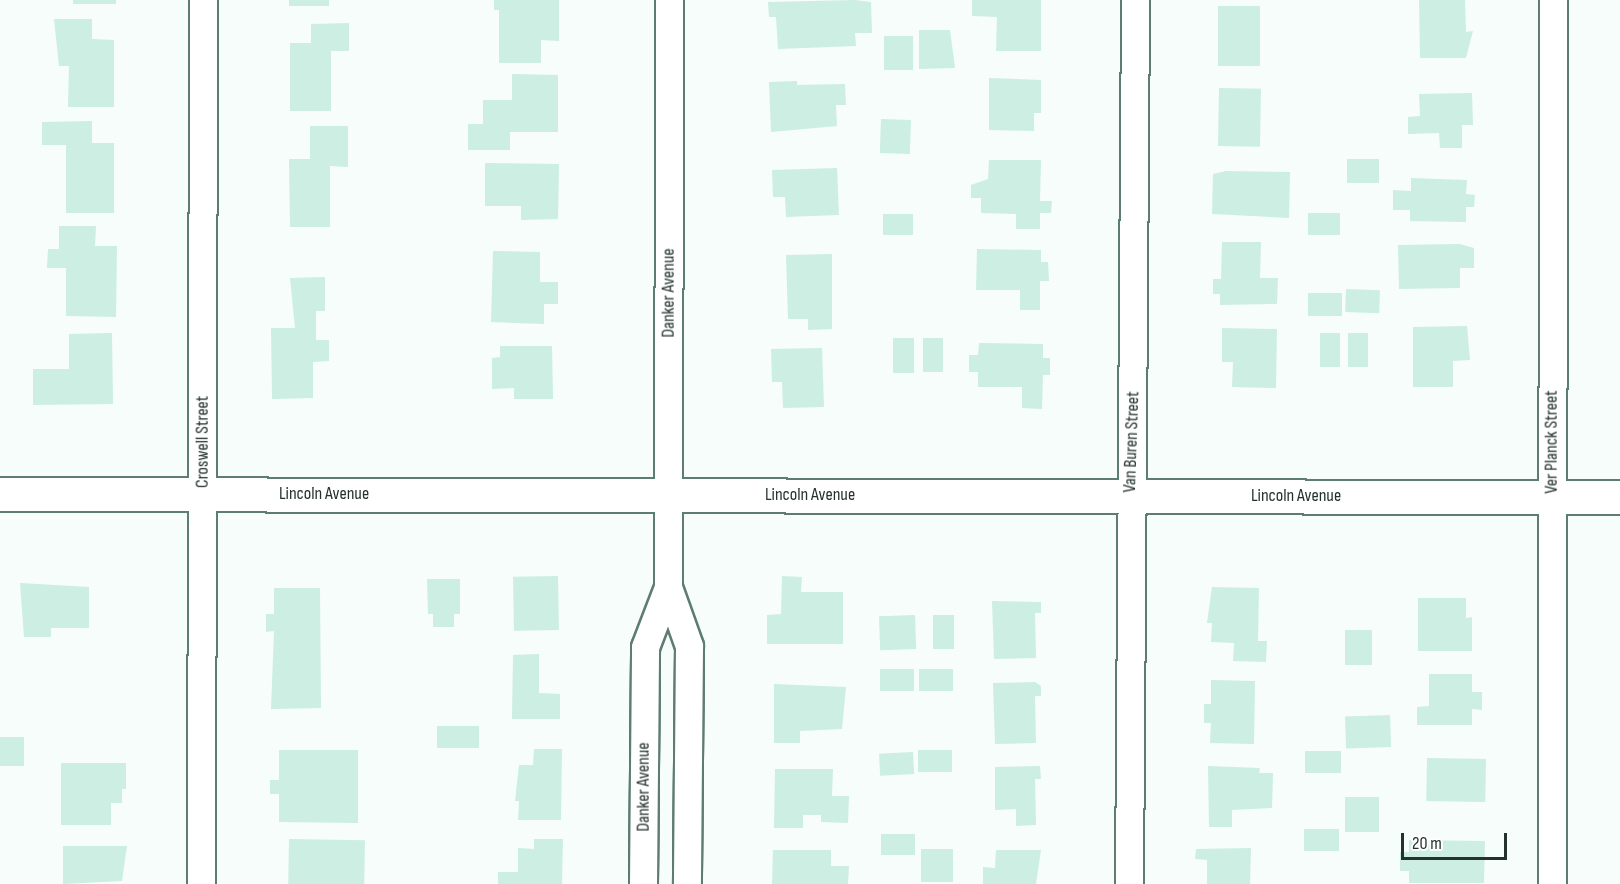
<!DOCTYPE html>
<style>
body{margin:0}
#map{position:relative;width:1620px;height:884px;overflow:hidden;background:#f6fdfb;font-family:"Sofia Sans Condensed",sans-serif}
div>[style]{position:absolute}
.building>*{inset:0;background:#cceee3;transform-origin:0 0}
.roads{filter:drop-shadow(2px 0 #5d7c73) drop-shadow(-2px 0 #5d7c73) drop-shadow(0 2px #5d7c73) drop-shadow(0 -2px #5d7c73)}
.minor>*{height:27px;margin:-13.5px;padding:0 13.5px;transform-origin:13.5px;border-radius:13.5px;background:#fff}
.tertiary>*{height:33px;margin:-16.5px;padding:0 16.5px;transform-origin:16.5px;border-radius:16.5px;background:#fff}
span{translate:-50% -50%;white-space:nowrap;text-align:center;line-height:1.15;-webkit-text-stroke:4.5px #fff;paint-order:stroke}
.street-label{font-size:18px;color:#24322e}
.scale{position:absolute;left:1401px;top:833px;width:106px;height:27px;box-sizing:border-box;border:3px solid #24322e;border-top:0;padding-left:8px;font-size:18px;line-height:21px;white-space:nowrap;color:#24322e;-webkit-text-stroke:4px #fff;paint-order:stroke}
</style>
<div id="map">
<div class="building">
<div style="left:73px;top:0;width:43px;height:4px"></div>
<div style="left:289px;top:0;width:40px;height:6px"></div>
<div style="clip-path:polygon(494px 0,559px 0,559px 41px,541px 40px,541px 63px,499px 63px,499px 10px,494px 10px)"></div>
<div style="clip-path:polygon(855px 0,871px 2px,872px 33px,855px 33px,856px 46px,778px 49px,776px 17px,769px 17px,768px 2px)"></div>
<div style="clip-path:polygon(972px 0,1041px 0,1041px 51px,996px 51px,997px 17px,972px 16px)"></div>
<div style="clip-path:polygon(1419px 0,1465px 0,1466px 32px,1473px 31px,1466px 58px,1420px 58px)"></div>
<div style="left:1218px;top:6px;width:42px;height:60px"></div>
<div style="clip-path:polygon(54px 19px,92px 19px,92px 39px,114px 40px,114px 107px,68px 107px,69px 66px,59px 66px)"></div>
<div style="clip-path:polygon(349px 23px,349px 51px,331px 51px,331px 111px,290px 111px,290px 43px,311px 43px,311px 24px)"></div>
<div style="clip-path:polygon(919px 30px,950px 30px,955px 68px,919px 69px)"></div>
<div style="left:884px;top:36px;width:29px;height:34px"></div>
<div style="clip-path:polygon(512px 74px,558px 75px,558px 132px,510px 132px,510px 150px,468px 150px,468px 124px,483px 124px,483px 100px,512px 100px)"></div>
<div style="clip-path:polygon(989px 78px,1041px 80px,1041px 113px,1034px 113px,1034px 131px,989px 130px)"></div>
<div style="clip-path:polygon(797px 81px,797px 85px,845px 84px,846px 105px,836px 105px,837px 126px,771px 132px,769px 82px)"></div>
<div style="left:1219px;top:88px;width:42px;height:58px;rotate:1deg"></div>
<div style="clip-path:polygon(1472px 93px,1473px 125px,1462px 125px,1462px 148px,1440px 148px,1439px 133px,1408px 134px,1408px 117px,1420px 116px,1419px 94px)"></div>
<div style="left:881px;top:119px;width:30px;height:34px;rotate:2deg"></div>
<div style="clip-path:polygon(92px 121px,92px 143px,114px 143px,114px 213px,66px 213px,66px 145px,42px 145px,42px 122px)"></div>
<div style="clip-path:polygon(310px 126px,348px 126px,348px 167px,330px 166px,330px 227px,290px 227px,289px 159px,310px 159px)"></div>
<div style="left:1347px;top:159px;width:32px;height:24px"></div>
<div style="clip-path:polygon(989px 160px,1041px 160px,1040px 201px,1052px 201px,1051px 213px,1040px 213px,1040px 229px,1016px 229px,1016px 214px,981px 213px,981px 198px,971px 198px,971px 185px,988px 179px)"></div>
<div style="clip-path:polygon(485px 163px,559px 164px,558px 219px,521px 220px,521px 206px,485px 206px)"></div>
<div style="clip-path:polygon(837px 168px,839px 215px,786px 217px,785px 197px,773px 197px,772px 170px)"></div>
<div style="clip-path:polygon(1226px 171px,1290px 172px,1289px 218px,1212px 214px,1213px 174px)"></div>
<div style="clip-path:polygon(1411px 178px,1467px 180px,1466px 194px,1475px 195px,1474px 207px,1466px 207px,1466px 222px,1410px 221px,1410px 210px,1393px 210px,1393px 190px,1411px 191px)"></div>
<div style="left:1308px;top:213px;width:32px;height:22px"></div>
<div style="left:883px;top:214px;width:30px;height:21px"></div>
<div style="clip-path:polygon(59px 226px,96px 226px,95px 246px,117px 246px,116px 317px,66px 316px,66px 268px,47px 268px,48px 249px,59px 249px)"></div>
<div style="clip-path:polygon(1222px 242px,1261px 242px,1260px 278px,1278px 278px,1277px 304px,1220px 305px,1220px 294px,1213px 294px,1213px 279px,1221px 279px)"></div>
<div style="clip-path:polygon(1460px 244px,1474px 248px,1474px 268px,1460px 268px,1460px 288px,1399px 289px,1398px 245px)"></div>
<div style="clip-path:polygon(977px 249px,1041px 250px,1041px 262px,1048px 262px,1049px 281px,1040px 281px,1040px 310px,1020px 310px,1020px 290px,976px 290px)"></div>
<div style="clip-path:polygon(493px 251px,540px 252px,540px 282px,558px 282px,558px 304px,544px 304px,544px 324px,491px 322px)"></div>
<div style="clip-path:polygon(832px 254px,832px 329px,808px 330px,808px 319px,788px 319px,786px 255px)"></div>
<div style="clip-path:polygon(325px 277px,325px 311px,316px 311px,316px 340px,329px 340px,329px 361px,313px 362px,313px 398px,272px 399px,271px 328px,295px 328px,290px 278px)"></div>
<div style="left:1346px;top:289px;width:34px;height:23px;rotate:2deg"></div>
<div style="left:1308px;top:293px;width:34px;height:23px"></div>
<div style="clip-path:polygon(1467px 326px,1470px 360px,1453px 361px,1453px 387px,1413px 387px,1413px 327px)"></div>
<div style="clip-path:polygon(1222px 328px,1277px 329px,1276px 388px,1232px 387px,1233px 362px,1222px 362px)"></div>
<div style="clip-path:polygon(112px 333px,113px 404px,33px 405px,33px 369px,69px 369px,69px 334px)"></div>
<div style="left:1320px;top:333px;width:20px;height:34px"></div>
<div style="left:1348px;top:333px;width:20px;height:34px"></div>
<div style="left:893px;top:338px;width:21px;height:35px"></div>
<div style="left:923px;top:338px;width:20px;height:34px"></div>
<div style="clip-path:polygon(979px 343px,1043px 344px,1043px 358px,1050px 358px,1050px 375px,1043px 375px,1042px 409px,1022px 408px,1022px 387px,978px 387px,978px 372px,969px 372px,969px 355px,978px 355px)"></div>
<div style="clip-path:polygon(500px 346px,552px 346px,553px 399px,514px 399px,514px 388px,492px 389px,492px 358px,500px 357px)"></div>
<div style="clip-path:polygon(822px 348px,824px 407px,783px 408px,782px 382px,772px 382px,771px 349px)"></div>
<div style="left:558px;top:576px;width:54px;height:45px;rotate:89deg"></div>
<div style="clip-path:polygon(782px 576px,802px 577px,801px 592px,843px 592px,843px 644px,767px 644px,767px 615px,781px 614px)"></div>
<div style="clip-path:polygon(427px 579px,460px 579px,460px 614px,454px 614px,454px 627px,433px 627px,433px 614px,428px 614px)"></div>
<div style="clip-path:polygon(20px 583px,89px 587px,89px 628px,51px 628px,51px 637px,24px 637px)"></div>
<div style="clip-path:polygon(1212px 587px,1259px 588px,1258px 641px,1267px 641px,1266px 662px,1233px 661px,1234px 643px,1211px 642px,1212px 623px,1207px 623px)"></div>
<div style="clip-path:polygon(274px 588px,320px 588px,321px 708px,271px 709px,274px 631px,266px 632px,266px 614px,274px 614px)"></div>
<div style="clip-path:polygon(1418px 598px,1466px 598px,1466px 618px,1472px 617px,1472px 651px,1418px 651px)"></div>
<div style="clip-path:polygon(992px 601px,1041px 602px,1041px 613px,1035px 613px,1036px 658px,994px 659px)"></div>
<div style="left:915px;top:615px;width:34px;height:36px;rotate:88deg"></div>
<div style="left:933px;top:615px;width:21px;height:34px"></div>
<div style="left:1345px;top:630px;width:27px;height:35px"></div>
<div style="clip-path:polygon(539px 654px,539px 693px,560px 694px,560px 719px,512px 719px,513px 655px)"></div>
<div style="left:880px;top:669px;width:34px;height:22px"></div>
<div style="left:919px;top:669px;width:34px;height:22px"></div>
<div style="clip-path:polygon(1429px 674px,1472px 674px,1472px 692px,1482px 692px,1482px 710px,1472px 709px,1472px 725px,1417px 725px,1417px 707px,1429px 706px)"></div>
<div style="clip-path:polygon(1211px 680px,1255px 681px,1254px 744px,1210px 743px,1211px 723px,1204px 723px,1204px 704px,1211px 704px)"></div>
<div style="clip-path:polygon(1035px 682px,1041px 686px,1041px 696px,1035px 696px,1036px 743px,995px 744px,993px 683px)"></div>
<div style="clip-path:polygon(774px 684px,846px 687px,842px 729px,800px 731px,800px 743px,774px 743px)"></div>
<div style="left:1390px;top:715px;width:32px;height:45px;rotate:88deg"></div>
<div style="left:479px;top:726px;width:22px;height:42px;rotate:90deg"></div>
<div style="left:0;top:737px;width:24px;height:29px"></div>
<div style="clip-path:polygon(534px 749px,562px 749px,561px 820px,518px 820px,519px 801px,515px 801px,519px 765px,533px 765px)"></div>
<div style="clip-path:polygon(279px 750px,358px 750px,358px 823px,279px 822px,279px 794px,270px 794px,270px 780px,279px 780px)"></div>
<div style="left:918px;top:750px;width:34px;height:22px"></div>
<div style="left:1305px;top:751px;width:36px;height:22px"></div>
<div style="left:913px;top:752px;width:22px;height:34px;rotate:87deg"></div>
<div style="left:1427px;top:758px;width:59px;height:43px;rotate:1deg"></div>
<div style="clip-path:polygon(61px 763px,126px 763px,126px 789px,122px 789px,122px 803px,111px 803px,111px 825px,61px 825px)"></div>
<div style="clip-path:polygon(1040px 766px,1041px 779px,1035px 779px,1036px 825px,1016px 826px,1016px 809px,995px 810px,995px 767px)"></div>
<div style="clip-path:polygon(1208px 766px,1260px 768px,1259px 773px,1273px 773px,1272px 808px,1232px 810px,1232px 827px,1209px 827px)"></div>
<div style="clip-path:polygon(775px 769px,833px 769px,832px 796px,849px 796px,848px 823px,821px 822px,821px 815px,803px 815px,803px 828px,774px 828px)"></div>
<div style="left:1379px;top:797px;width:35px;height:34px;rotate:90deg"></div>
<div style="left:1339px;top:829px;width:22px;height:35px;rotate:90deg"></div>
<div style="left:881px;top:834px;width:34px;height:21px"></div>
<div style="left:289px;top:839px;width:76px;height:45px;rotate:1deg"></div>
<div style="clip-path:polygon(534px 839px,563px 839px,562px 884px,498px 884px,498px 872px,518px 872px,518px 848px,534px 849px)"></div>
<div style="clip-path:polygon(1409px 840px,1485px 841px,1484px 883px,1409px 883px,1409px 871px,1400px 871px,1400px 852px,1409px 852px)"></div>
<div style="clip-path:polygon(63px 846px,127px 846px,122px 881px,63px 884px)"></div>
<div style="clip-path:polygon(1251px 848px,1250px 884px,1207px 884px,1207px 860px,1195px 859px,1196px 849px)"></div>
<div style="left:921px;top:849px;width:32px;height:33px"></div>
<div style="clip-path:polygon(773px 850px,831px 850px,831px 866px,849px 866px,848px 884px,772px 884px)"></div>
<div style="clip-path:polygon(996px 850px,1041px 850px,1036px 884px,983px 884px,983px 867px,995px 868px)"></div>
</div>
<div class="roads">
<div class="minor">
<div style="left:668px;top:587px;width:63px;rotate:70.4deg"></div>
<div style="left:689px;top:646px;width:238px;rotate:90.5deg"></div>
<div style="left:201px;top:884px;width:884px;rotate:-89.87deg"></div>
<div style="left:643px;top:884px;width:237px;rotate:-89.5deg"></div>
<div style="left:645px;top:647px;width:64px;rotate:-69deg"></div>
<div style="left:668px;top:587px;width:587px;rotate:-89.9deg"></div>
<div style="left:1129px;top:884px;width:884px;rotate:-89.61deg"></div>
<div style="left:1552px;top:884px;width:884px;rotate:-89.94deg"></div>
</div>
<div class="tertiary">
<div style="left:0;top:494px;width:1620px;rotate:0.11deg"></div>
</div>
</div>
<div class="street-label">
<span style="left:669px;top:293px;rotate:-90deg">Danker Avenue</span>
<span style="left:203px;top:442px;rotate:-90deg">Croswell Street</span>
<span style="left:1132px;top:442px;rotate:-88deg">Van Buren Street</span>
<span style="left:1552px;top:442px;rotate:-90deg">Ver Planck Street</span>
<span style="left:324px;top:494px">Lincoln Avenue</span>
<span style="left:810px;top:495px">Lincoln Avenue</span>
<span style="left:1296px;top:496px">Lincoln Avenue</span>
<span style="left:644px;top:787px;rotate:-90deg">Danker Avenue</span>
</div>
<div class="scale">20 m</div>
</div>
